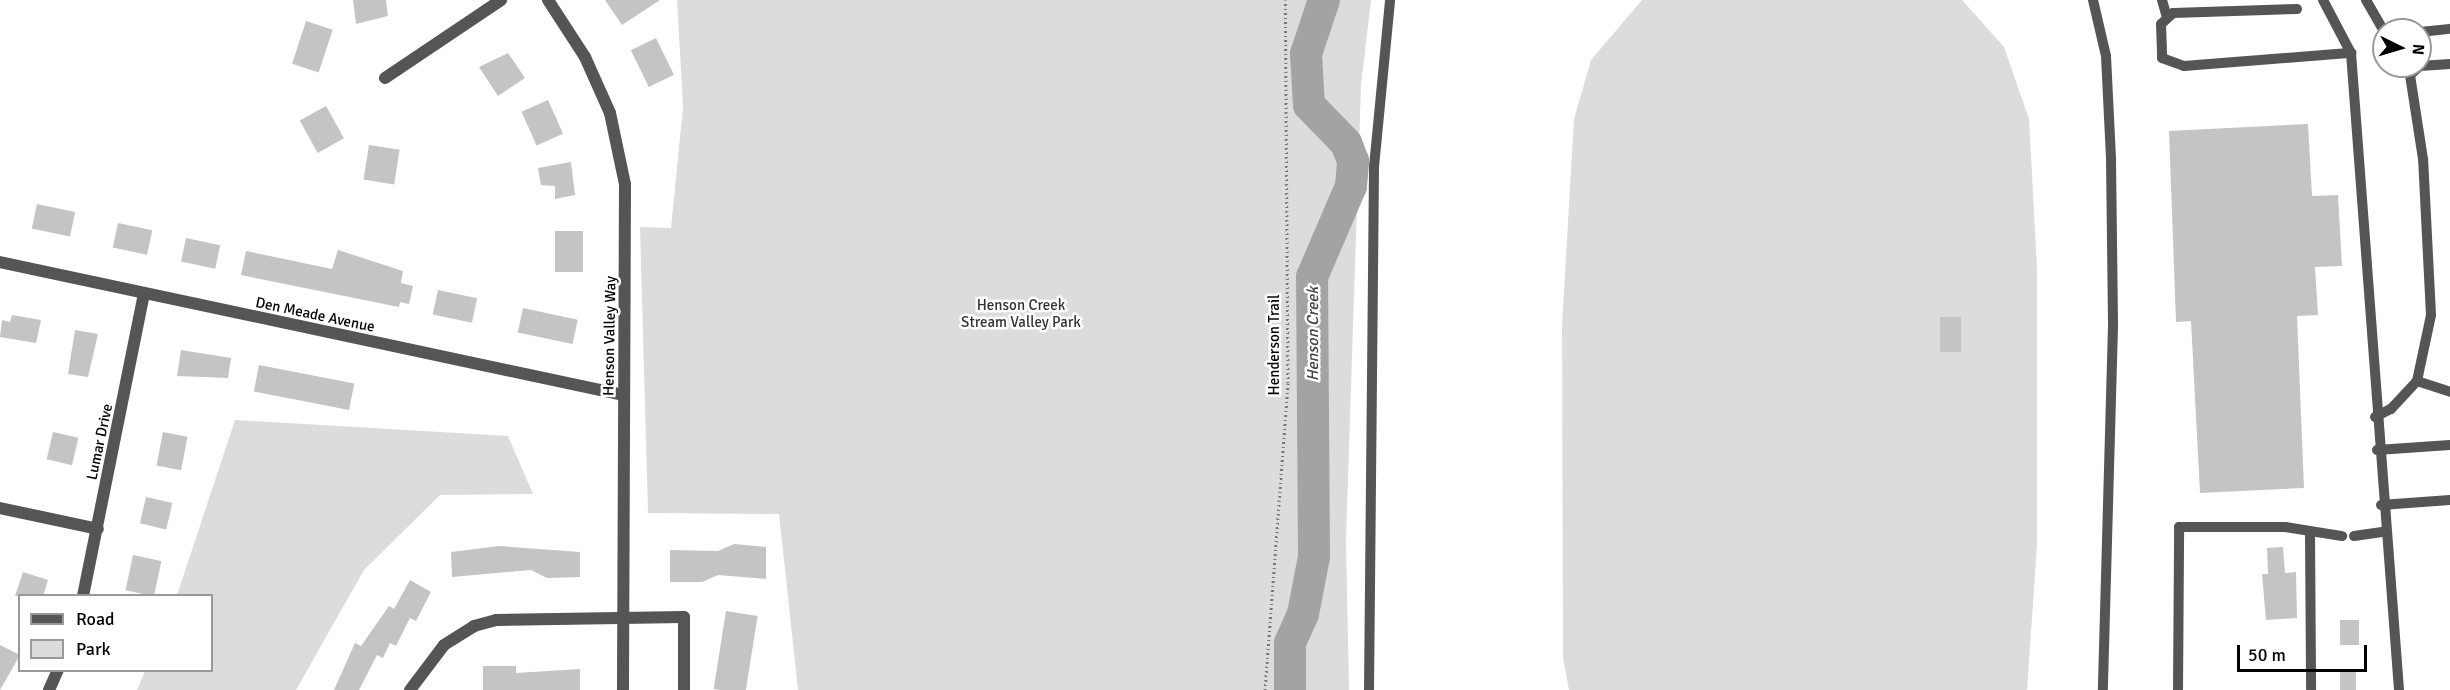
<!DOCTYPE html>
<style>
body{margin:0}
#map{position:relative;width:2450px;height:690px;overflow:hidden;background:#fff;font-family:Signika,sans-serif}
div>[style]{position:absolute}
.green>*{inset:0;background:#dcdcdc}
.river>*{height:32px;margin:-16px;padding:0 16px;transform-origin:16px;border-radius:16px;background:#a3a3a3}
.building>*{inset:0;background:#c4c4c4;transform-origin:0 0}
.path>*{height:3px;margin-top:-1.5px;transform-origin:0;background:repeating-linear-gradient(90deg,#777 0 1.5px,transparent 0 4.5px)}
.lane>*{height:10px;margin:-5px;padding:0 5px;transform-origin:5px;border-radius:5px;background:#555}
.street>*{height:12px;margin:-6px;padding:0 6px;transform-origin:6px;border-radius:6px;background:#555}
span{translate:-50% -50%;white-space:nowrap;text-align:center;line-height:1.15;-webkit-text-stroke:5px #fff;paint-order:stroke}
.park-label{font-size:15px;color:#333}
.street-label{font-size:15px;color:#000}
.water-label{font-size:16px;color:#444;font-style:italic}
.legend{position:absolute;left:18px;top:594px;width:195px;height:78px;box-sizing:border-box;background:#fff;border:2px solid #999;margin:0;padding:8px 10px;list-style:none;font-size:18px;color:#000}
.legend li{display:flex;align-items:center;gap:12px;height:30px}
.legend b{width:30px;border:2px solid #999}
.north{position:absolute;left:2372px;top:18px;width:60px;height:60px;box-sizing:border-box;background:#fff;border:2px solid #999;border-radius:50%;rotate:95deg;font-size:16px;font-weight:700;line-height:24px;text-align:center;color:#000}
.north::after{content:'';display:block;margin:auto;width:21px;height:27px;background:#000;clip-path:polygon(50% 0,100% 100%,50% 72%,0 100%)}
.scale{position:absolute;left:2237px;top:645px;width:130px;height:27px;box-sizing:border-box;border:3px solid #000;border-top:0;padding-left:8px;font-size:18px;line-height:21px;white-space:nowrap;color:#000;-webkit-text-stroke:4px #fff;paint-order:stroke}
</style>
<div id="map">
<div class="green">
<div style="clip-path:polygon(677px 0,1371px 0,1361px 85px,1346px 540px,1349px 690px,798px 690px,779px 514px,648px 513px,640px 227px,671px 228px,683px 107px)"></div>
<div style="clip-path:polygon(1642px 0,1962px 0,2004px 47px,2029px 119px,2037px 268px,2037px 545px,2027px 690px,1569px 690px,1563px 658px,1562px 326px,1574px 119px,1591px 60px)"></div>
<div style="clip-path:polygon(235px 420px,508px 436px,533px 494px,440px 495px,364px 570px,296px 690px,137px 690px,145px 671px,212px 670px,212px 596px,177px 595px)"></div>
</div>
<div class="river">
<div style="left:1290px;top:690px;width:47px;rotate:-90deg"></div>
<div style="left:1290px;top:643px;width:32px;rotate:-66deg"></div>
<div style="left:1303px;top:614px;width:58px;rotate:-79.1deg"></div>
<div style="left:1314px;top:557px;width:280px;rotate:-90.4deg"></div>
<div style="left:1312px;top:277px;width:99px;rotate:-66.8deg"></div>
<div style="left:1351px;top:186px;width:25px;rotate:-85deg"></div>
<div style="left:1353px;top:161px;width:19px;rotate:-111deg"></div>
<div style="left:1346px;top:143px;width:53px;rotate:-134.2deg"></div>
<div style="left:1309px;top:105px;width:51px;rotate:-93.4deg"></div>
<div style="left:1306px;top:54px;width:57px;rotate:-71.6deg"></div>
</div>
<div class="building">
<div style="clip-path:polygon(353px 0,386px 0,388px 16px,356px 24px)"></div>
<div style="clip-path:polygon(605px 0,660px 0,622px 25px)"></div>
<div style="left:306px;top:21px;width:28px;height:45px;rotate:18deg"></div>
<div style="left:656px;top:38px;width:41px;height:28px;rotate:64deg"></div>
<div style="clip-path:polygon(508px 53px,525px 78px,498px 96px,479px 67px)"></div>
<div style="left:548px;top:100px;width:37px;height:29px;rotate:66deg"></div>
<div style="left:326px;top:106px;width:37px;height:30px;rotate:61deg"></div>
<div style="clip-path:polygon(2308px 124px,2312px 196px,2338px 195px,2342px 266px,2315px 267px,2318px 315px,2297px 316px,2304px 488px,2200px 493px,2191px 321px,2176px 322px,2169px 131px)"></div>
<div style="left:369px;top:145px;width:31px;height:35px;rotate:9deg"></div>
<div style="clip-path:polygon(571px 162px,575px 195px,555px 199px,555px 186px,541px 185px,538px 168px)"></div>
<div style="left:37px;top:204px;width:39px;height:25px;rotate:12deg"></div>
<div style="left:118px;top:223px;width:35px;height:25px;rotate:12deg"></div>
<div style="left:555px;top:231px;width:28px;height:41px"></div>
<div style="left:186px;top:238px;width:35px;height:24px;rotate:12deg"></div>
<div style="clip-path:polygon(338px 250px,403px 271px,401px 283px,413px 286px,409px 304px,400px 302px,399px 307px,241px 275px,246px 251px,332px 269px)"></div>
<div style="left:438px;top:290px;width:40px;height:25px;rotate:12deg"></div>
<div style="left:523px;top:308px;width:56px;height:25px;rotate:12deg"></div>
<div style="clip-path:polygon(12px 315px,41px 320px,36px 343px,0 337px,2px 320px,10px 322px)"></div>
<div style="left:1961px;top:317px;width:35px;height:21px;rotate:90deg"></div>
<div style="clip-path:polygon(75px 330px,98px 334px,88px 377px,68px 374px)"></div>
<div style="clip-path:polygon(181px 350px,231px 358px,228px 378px,177px 376px)"></div>
<div style="left:259px;top:365px;width:97px;height:27px;rotate:11deg"></div>
<div style="left:53px;top:432px;width:26px;height:28px;rotate:13deg"></div>
<div style="left:163px;top:432px;width:25px;height:34px;rotate:11deg"></div>
<div style="left:146px;top:497px;width:27px;height:27px;rotate:13deg"></div>
<div style="clip-path:polygon(734px 544px,766px 547px,766px 579px,718px 575px,702px 582px,670px 582px,670px 550px,718px 551px)"></div>
<div style="clip-path:polygon(499px 546px,580px 552px,580px 577px,547px 578px,531px 570px,452px 577px,451px 552px)"></div>
<div style="clip-path:polygon(2283px 547px,2285px 573px,2296px 572px,2297px 618px,2266px 620px,2262px 574px,2268px 574px,2267px 548px)"></div>
<div style="left:133px;top:555px;width:29px;height:36px;rotate:12deg"></div>
<div style="clip-path:polygon(23px 572px,48px 580px,43px 596px,15px 596px)"></div>
<div style="clip-path:polygon(410px 580px,431px 592px,416px 621px,410px 618px,396px 646px,390px 643px,383px 658px,377px 655px,359px 690px,334px 690px,355px 643px,361px 646px,389px 606px,394px 609px)"></div>
<div style="left:726px;top:611px;width:32px;height:79px;rotate:9deg"></div>
<div style="left:2340px;top:620px;width:19px;height:25px"></div>
<div style="clip-path:polygon(0 645px,20px 655px,0 690px)"></div>
<div style="clip-path:polygon(483px 666px,516px 666px,516px 673px,580px 669px,580px 690px,483px 690px)"></div>
<div style="left:2340px;top:672px;width:16px;height:18px"></div>
</div>
<div class="path">
<div style="left:1265px;top:690px;width:308px;rotate:-85.7deg"></div>
<div style="left:1288px;top:383px;width:383px;rotate:-90.4deg"></div>
</div>
<div class="lane">
<div style="left:2093px;top:0;width:57px;rotate:76.9deg"></div>
<div style="left:2106px;top:56px;width:103px;rotate:87.2deg"></div>
<div style="left:2111px;top:159px;width:167px;rotate:89.3deg"></div>
<div style="left:2113px;top:326px;width:364px;rotate:91.6deg"></div>
<div style="left:2162px;top:0;width:18px;rotate:74deg"></div>
<div style="left:2323px;top:0;width:60px;rotate:62.2deg"></div>
<div style="left:2351px;top:53px;width:639px;rotate:85.69deg"></div>
<div style="left:2366px;top:0;width:36px;rotate:60deg"></div>
<div style="left:2297px;top:9px;width:124px;rotate:178.2deg"></div>
<div style="left:2173px;top:13px;width:16px;rotate:137deg"></div>
<div style="left:2161px;top:24px;width:34px;rotate:88deg"></div>
<div style="left:2162px;top:58px;width:23px;rotate:20deg"></div>
<div style="left:2184px;top:66px;width:168px;rotate:-4.5deg"></div>
<div style="left:2420px;top:32px;width:30px;rotate:-6deg"></div>
<div style="left:2417px;top:381px;width:35px;rotate:18deg"></div>
<div style="left:2375px;top:417px;width:18px;rotate:-27deg"></div>
<div style="left:2391px;top:409px;width:38px;rotate:-47deg"></div>
<div style="left:2417px;top:381px;width:67px;rotate:-78deg"></div>
<div style="left:2431px;top:315px;width:156px;rotate:-92.9deg"></div>
<div style="left:2423px;top:159px;width:85px;rotate:-98.8deg"></div>
<div style="left:2410px;top:75px;width:13px;rotate:-42deg"></div>
<div style="left:2420px;top:66px;width:30px;rotate:-4deg"></div>
<div style="left:2377px;top:450px;width:73px;rotate:-3.9deg"></div>
<div style="left:2381px;top:505px;width:69px;rotate:-4.1deg"></div>
<div style="left:2310px;top:533px;width:157px;rotate:89.6deg"></div>
<div style="left:2354px;top:536px;width:30px;rotate:-8deg"></div>
<div style="left:1369px;top:690px;width:523px;rotate:-89.45deg"></div>
<div style="left:1374px;top:167px;width:168px;rotate:-84.5deg"></div>
<div style="left:2178px;top:690px;width:163px;rotate:-89.6deg"></div>
<div style="left:2179px;top:527px;width:106px"></div>
<div style="left:2285px;top:527px;width:58px;rotate:9deg"></div>
</div>
<div class="street">
<div style="left:548px;top:0;width:68px;rotate:57deg"></div>
<div style="left:585px;top:57px;width:61px;rotate:65.9deg"></div>
<div style="left:610px;top:113px;width:73px;rotate:78.1deg"></div>
<div style="left:625px;top:184px;width:506px;rotate:90.23deg"></div>
<div style="left:385px;top:78px;width:140px;rotate:-33.9deg"></div>
<div style="left:0;top:262px;width:637px;rotate:12.05deg"></div>
<div style="left:0;top:508px;width:100px;rotate:12.1deg"></div>
<div style="left:83px;top:596px;width:308px;rotate:-78.6deg"></div>
<div style="left:49px;top:690px;width:22px;rotate:-66deg"></div>
<div style="left:410px;top:690px;width:56px;rotate:-52.9deg"></div>
<div style="left:444px;top:645px;width:36px;rotate:-32deg"></div>
<div style="left:474px;top:626px;width:23px;rotate:-15deg"></div>
<div style="left:496px;top:620px;width:188px;rotate:-0.9deg"></div>
<div style="left:684px;top:617px;width:73px;rotate:90deg"></div>
</div>
<div class="park-label">
<span style="left:1021px;top:314px">Henson Creek<br>Stream Valley Park</span>
</div>
<div class="street-label">
<span style="left:315px;top:315px;rotate:12deg">Den Meade Avenue</span>
<span style="left:610px;top:336px;rotate:-89deg">Henson Valley Way</span>
<span style="left:1275px;top:345px;rotate:-90deg">Henderson Trail</span>
<span style="left:100px;top:442px;rotate:-78deg">Lumar Drive</span>
</div>
<div class="water-label">
<span style="left:1313px;top:334px;rotate:-90deg">Henson Creek</span>
</div>
<ul class="legend">
<li><b style="height:8px;background:#555"></b>Road</li>
<li><b style="height:16px;background:#dcdcdc"></b>Park</li>
</ul>
<div class="north">N</div>
<div class="scale">50 m</div>
</div>
